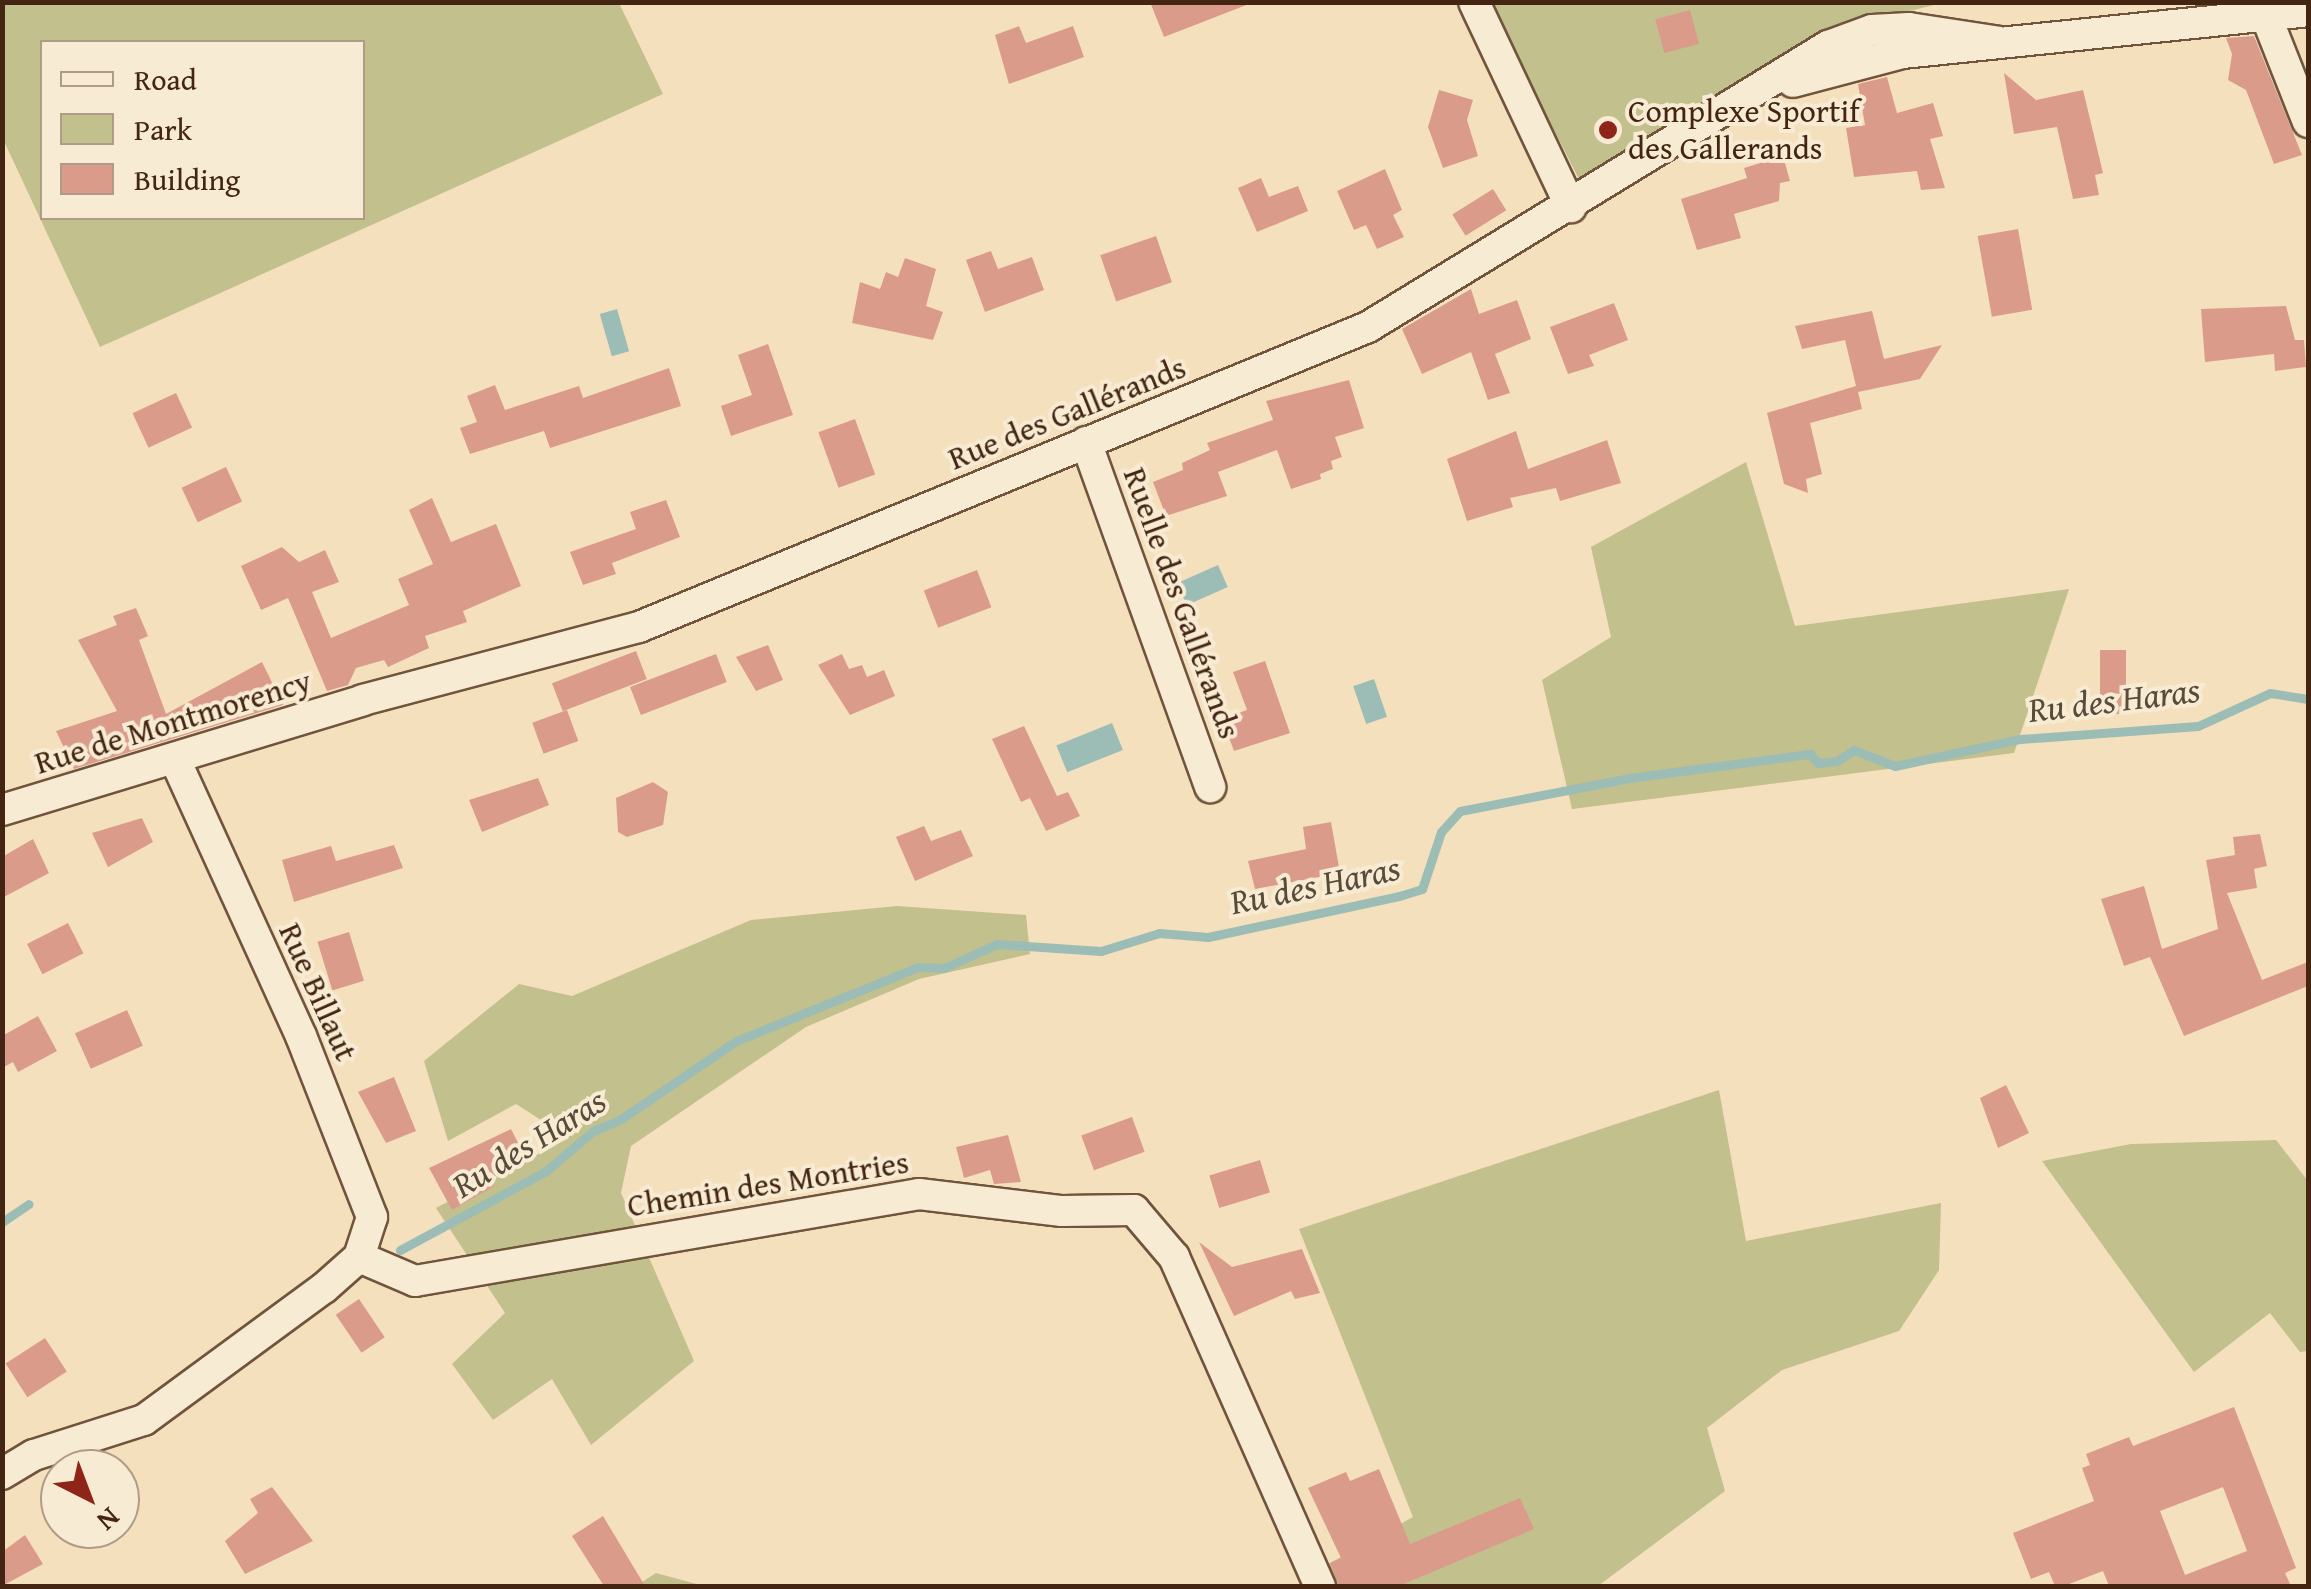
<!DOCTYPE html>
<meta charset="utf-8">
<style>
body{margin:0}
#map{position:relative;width:2311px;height:1589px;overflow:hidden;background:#f5e0bd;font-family:"Gentium Book Plus",serif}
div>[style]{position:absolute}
.green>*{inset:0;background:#c2c08c}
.water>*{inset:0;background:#9cbdb5;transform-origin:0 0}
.stream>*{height:9px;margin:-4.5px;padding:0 4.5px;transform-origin:4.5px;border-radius:4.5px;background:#9cbdb5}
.building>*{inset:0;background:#db9b8b;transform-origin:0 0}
.roads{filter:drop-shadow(2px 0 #70543c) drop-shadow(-2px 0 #70543c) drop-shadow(0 2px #70543c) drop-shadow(0 -2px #70543c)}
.street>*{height:30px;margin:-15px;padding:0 15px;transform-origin:15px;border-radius:15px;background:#f8ebd4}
.dots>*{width:28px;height:28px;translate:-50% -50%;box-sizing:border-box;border:5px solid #f8ebd4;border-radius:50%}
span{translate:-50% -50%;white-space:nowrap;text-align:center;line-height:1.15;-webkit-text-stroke:8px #f8ebd4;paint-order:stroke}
.poi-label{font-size:32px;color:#432511}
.left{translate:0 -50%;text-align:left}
.street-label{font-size:32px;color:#432511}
.water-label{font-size:35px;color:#594b3a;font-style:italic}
.frame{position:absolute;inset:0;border:5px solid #432511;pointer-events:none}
.legend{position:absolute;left:40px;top:40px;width:325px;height:180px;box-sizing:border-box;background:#f8ebd4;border:2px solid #b09c86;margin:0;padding:12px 18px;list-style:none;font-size:30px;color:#432511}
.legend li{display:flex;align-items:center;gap:20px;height:50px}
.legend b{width:50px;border:2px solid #b09c86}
.north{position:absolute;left:40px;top:1449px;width:100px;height:100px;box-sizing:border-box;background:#f8ebd4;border:2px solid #b09c86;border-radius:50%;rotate:138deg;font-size:28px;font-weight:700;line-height:40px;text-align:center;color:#432511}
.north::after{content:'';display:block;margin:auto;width:35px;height:45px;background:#8f2418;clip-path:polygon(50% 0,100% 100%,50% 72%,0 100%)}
</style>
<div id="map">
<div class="green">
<div style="clip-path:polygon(evenodd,3px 2px,619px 3px,663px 94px,100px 347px,3px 139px,3px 2px,362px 42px,362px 218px,42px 218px,42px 42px,362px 42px)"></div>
<div style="clip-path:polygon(1489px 3px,1938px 2px,1938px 4px,1849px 26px,1579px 179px)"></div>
<div style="clip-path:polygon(1746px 462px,1795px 626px,2069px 589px,2014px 753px,1572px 809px,1542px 680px,1611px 637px,1591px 547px)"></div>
<div style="clip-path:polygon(897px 906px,1026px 915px,1030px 954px,919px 979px,806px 1027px,631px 1146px,621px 1193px,694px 1361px,591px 1445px,552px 1379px,493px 1420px,452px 1364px,505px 1313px,436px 1208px,569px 1138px,516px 1104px,448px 1141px,424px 1061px,519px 984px,572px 996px,751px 920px)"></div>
<div style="clip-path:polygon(1719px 1090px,1746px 1241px,1941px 1203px,1939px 1270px,1899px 1331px,1782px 1370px,1707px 1428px,1725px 1491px,1598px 1586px,1332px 1586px,1321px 1568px,1413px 1517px,1299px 1229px)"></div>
<div style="clip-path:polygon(2276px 1140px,2308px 1181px,2308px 1351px,2300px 1352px,2270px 1313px,2194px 1372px,2042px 1161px,2131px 1144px)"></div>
<div style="clip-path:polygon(656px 1573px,704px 1586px,636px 1586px)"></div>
</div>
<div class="water">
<div style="left:617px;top:309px;width:44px;height:18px;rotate:74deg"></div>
<div style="left:1218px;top:565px;width:24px;height:45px;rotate:66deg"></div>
<div style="left:1374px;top:679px;width:40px;height:22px;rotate:71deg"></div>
<div style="left:1112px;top:723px;width:29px;height:60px;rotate:68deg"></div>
</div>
<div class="stream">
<div style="left:2px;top:1222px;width:32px;rotate:-34deg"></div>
<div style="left:400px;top:1250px;width:166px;rotate:-28.4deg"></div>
<div style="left:546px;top:1171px;width:62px;rotate:-40.4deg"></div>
<div style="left:593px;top:1131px;width:30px;rotate:-23deg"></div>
<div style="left:621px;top:1119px;width:139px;rotate:-34.1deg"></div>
<div style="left:736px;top:1041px;width:196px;rotate:-22.1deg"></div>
<div style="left:918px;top:967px;width:26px;rotate:2deg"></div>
<div style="left:944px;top:968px;width:58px;rotate:-24.4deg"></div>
<div style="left:997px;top:944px;width:104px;rotate:3.9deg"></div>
<div style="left:1101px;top:951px;width:61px;rotate:-17.2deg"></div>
<div style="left:1159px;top:933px;width:49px;rotate:4.7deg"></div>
<div style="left:1208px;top:937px;width:195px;rotate:-12.1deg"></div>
<div style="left:1399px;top:896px;width:24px;rotate:-17deg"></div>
<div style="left:1422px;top:889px;width:60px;rotate:-71.6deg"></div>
<div style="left:1441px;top:832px;width:28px;rotate:-48deg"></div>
<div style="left:1460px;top:811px;width:172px;rotate:-11deg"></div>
<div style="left:1629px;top:778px;width:183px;rotate:-7.6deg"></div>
<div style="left:1810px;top:754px;width:12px;rotate:48deg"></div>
<div style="left:1818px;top:763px;width:19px;rotate:-6deg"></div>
<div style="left:1837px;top:761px;width:20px;rotate:-33deg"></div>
<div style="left:1854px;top:750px;width:44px;rotate:21.3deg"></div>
<div style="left:1895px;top:766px;width:128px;rotate:-12.2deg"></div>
<div style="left:2020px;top:739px;width:178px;rotate:-4.2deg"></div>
<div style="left:2198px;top:726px;width:79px;rotate:-24.6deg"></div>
<div style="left:2270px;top:693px;width:38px;rotate:9deg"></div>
</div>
<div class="building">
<div style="clip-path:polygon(1150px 2px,1248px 2px,1249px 4px,1164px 37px)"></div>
<div style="left:1690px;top:10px;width:35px;height:36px;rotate:75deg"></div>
<div style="clip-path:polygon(1019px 26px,1026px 43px,1073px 26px,1084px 57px,1009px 84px,995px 35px)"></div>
<div style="clip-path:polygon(2254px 36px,2302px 155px,2274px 164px,2246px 90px,2228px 80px,2232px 54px,2226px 38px)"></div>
<div style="clip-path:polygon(2004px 73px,2036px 100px,2083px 90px,2103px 173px,2095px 175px,2099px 195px,2073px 199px,2057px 127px,2014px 134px)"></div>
<div style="clip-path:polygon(1887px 77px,1897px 113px,1933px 103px,1943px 136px,1930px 139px,1945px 188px,1921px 190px,1917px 171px,1854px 177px,1846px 128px,1865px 125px,1858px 84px)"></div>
<div style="clip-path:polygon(1439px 90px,1473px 100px,1467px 120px,1478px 156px,1443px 168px,1428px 127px)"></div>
<div style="clip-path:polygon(1783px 156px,1790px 181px,1780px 183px,1779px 201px,1734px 214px,1741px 238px,1697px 250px,1681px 199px,1747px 178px,1744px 168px)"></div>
<div style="clip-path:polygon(1385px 169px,1402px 210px,1393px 215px,1404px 237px,1377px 249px,1366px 225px,1354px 230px,1337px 191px)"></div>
<div style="clip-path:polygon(1261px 178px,1269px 197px,1298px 186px,1308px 211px,1257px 232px,1238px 188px)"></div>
<div style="left:1493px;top:189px;width:25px;height:48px;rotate:58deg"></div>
<div style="left:2018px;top:229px;width:82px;height:41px;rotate:80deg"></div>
<div style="left:1156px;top:236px;width:49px;height:59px;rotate:71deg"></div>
<div style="clip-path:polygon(991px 251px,998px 269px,1032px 257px,1044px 290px,985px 312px,966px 260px)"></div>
<div style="clip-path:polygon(905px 258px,936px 269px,926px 306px,943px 312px,933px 340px,852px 323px,860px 282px,880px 289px,886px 272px,898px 277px)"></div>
<div style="clip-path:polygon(1471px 289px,1479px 314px,1517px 300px,1531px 339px,1495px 354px,1510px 393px,1488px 400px,1471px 352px,1422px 374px,1402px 329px)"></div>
<div style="clip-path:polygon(1614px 303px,1628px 340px,1589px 355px,1594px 366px,1568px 374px,1550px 327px)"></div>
<div style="clip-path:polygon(2286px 306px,2295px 340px,2304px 340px,2306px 367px,2275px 371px,2274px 354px,2205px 362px,2201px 309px)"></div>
<div style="clip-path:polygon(1872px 311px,1884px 359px,1942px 345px,1920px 379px,1858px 392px,1862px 409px,1810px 423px,1822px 474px,1806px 479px,1808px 493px,1784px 484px,1767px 413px,1856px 386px,1845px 340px,1802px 349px,1795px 326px)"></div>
<div style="clip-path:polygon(768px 344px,793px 415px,731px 436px,721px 406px,752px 395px,738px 355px)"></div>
<div style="clip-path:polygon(669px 368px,681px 406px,550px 448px,544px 431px,470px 454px,460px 428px,477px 422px,467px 396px,495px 385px,505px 410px,579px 386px,583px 398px)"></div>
<div style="clip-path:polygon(1349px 380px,1364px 428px,1335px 437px,1342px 457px,1331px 461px,1333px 469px,1320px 474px,1321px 479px,1291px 489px,1277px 450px,1218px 472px,1227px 496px,1166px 516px,1153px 482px,1183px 470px,1182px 463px,1210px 450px,1207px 443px,1273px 420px,1266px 401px)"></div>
<div style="left:176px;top:393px;width:38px;height:48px;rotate:65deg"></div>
<div style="left:855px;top:419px;width:59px;height:39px;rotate:70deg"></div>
<div style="clip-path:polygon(1516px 431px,1528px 469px,1607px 440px,1621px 483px,1560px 501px,1556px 488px,1510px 498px,1513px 507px,1467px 521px,1447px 459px)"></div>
<div style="left:226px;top:467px;width:38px;height:49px;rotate:65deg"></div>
<div style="clip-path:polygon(432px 498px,451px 542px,496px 524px,521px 586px,463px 611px,467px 622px,425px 636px,429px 648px,388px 667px,384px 660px,356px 668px,348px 685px,327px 691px,288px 598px,261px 610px,241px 566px,282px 547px,299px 562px,325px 550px,339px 582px,312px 592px,331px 638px,409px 605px,398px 579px,433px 564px,409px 510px)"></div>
<div style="clip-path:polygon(666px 500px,680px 537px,612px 563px,616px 574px,583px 585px,570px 552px,636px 529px,630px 512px)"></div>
<div style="left:977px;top:570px;width:40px;height:57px;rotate:69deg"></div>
<div style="clip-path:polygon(136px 608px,148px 636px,139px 640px,166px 714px,262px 662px,283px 705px,74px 769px,56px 731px,117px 711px,78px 640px,117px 625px,113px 616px)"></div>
<div style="clip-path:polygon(768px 645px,783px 680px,756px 691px,736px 657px)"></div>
<div style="left:2100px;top:650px;width:26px;height:64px"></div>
<div style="left:636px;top:651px;width:30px;height:90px;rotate:69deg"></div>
<div style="left:716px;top:654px;width:30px;height:92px;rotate:69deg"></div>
<div style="clip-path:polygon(842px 654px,849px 669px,862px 665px,867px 677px,884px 670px,895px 696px,850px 715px,818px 665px)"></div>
<div style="clip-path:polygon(1265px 661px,1290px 733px,1234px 751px,1222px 719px,1247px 710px,1233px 672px)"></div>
<div style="left:567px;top:710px;width:33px;height:37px;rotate:70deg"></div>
<div style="clip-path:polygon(1024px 726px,1057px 796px,1068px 792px,1080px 816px,1046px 831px,1030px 798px,1021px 802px,992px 739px)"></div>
<div style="clip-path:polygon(538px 778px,549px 805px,482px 832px,469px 800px)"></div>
<div style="clip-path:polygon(653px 782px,668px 792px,663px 825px,627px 837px,618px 832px,616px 798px)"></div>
<div style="clip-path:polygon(142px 818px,153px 842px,108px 867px,92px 833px)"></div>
<div style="clip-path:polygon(1331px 822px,1340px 873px,1255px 889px,1248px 861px,1306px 849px,1303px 827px)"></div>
<div style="clip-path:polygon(924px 826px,931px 841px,961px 830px,973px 856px,915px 881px,896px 837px)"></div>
<div style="clip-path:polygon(2260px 834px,2267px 866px,2254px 869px,2257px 888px,2227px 893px,2262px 980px,2308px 962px,2308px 986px,2184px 1036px,2150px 957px,2124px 966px,2101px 899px,2144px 886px,2162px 949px,2218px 929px,2206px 860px,2235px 855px,2233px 837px)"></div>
<div style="clip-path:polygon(33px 839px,49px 873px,2px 898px,2px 857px)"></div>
<div style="clip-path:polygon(394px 845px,403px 868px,294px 902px,282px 860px,331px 846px,336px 861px)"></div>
<div style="left:68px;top:923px;width:34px;height:46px;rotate:63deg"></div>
<div style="left:349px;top:932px;width:51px;height:33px;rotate:73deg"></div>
<div style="left:127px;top:1010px;width:39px;height:57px;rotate:66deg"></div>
<div style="clip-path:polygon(38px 1016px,57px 1051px,18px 1072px,13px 1062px,2px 1068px,2px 1036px)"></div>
<div style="clip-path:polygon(394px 1077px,416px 1131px,386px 1143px,358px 1092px)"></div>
<div style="clip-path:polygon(2006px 1085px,2029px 1133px,1998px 1148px,1980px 1098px)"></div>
<div style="left:1132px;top:1117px;width:37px;height:54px;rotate:70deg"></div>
<div style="clip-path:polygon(511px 1129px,528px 1162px,490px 1179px,494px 1186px,452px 1210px,429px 1168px)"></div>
<div style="clip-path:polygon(1008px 1135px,1021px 1182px,994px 1184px,990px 1170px,964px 1178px,956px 1147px)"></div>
<div style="left:1260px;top:1160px;width:34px;height:53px;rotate:73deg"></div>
<div style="clip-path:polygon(1199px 1242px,1232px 1267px,1302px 1249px,1320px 1293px,1295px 1299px,1291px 1291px,1234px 1316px)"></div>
<div style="left:359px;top:1299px;width:46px;height:28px;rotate:56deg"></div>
<div style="left:45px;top:1338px;width:40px;height:47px;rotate:57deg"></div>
<div style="clip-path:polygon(evenodd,2234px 1407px,2296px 1568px,2285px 1573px,2291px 1586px,2109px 1586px,2103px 1571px,2064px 1586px,2055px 1586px,2049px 1572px,2031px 1579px,2013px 1533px,2094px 1501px,2082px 1468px,2090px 1465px,2086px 1454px,2129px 1437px,2133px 1446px,2234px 1407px,2223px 1487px,2247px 1551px,2185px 1575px,2160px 1511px,2223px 1487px)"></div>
<div style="clip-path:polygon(1379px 1469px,1410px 1544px,1520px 1498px,1534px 1529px,1399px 1586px,1339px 1586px,1330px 1563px,1341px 1558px,1308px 1488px,1346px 1472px,1350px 1481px)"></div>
<div style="clip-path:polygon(272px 1487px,313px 1541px,245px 1574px,225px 1541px,258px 1513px,250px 1499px)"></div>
<div style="clip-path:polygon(603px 1516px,645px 1586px,604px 1586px,572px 1536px)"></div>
<div style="clip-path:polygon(25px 1535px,43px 1564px,2px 1586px,2px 1552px)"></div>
</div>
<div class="roads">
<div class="street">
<div style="left:1474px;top:2px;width:227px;rotate:64.7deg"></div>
<div style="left:2266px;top:16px;width:114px;rotate:68.4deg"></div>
<div style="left:1793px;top:82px;width:114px;rotate:-14.8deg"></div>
<div style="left:1903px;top:53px;width:407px;rotate:-5.9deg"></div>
<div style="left:1086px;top:442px;width:367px;rotate:70.2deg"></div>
<div style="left:2px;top:810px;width:377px;rotate:-16.9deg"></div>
<div style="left:363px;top:700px;width:285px;rotate:-14.8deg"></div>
<div style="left:639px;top:627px;width:788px;rotate:-22.37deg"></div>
<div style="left:1368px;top:327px;width:539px;rotate:-31.42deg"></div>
<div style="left:1828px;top:46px;width:47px;rotate:-20deg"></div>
<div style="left:1872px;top:30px;width:37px;rotate:-3deg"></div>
<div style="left:1909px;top:28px;width:91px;rotate:8.8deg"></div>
<div style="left:359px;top:1257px;width:61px;rotate:23.2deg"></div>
<div style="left:415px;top:1281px;width:511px;rotate:-9.79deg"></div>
<div style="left:919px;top:1194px;width:144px;rotate:6.8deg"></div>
<div style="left:1062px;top:1211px;width:72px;rotate:-0.8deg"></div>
<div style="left:1134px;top:1210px;width:62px;rotate:49.6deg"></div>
<div style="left:1174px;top:1257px;width:360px;rotate:66.1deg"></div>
<div style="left:2px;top:1474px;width:37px;rotate:-31deg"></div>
<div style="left:34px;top:1455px;width:115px;rotate:-17.7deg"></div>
<div style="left:144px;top:1420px;width:223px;rotate:-36.3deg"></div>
<div style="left:324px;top:1288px;width:47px;rotate:-41.5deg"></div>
<div style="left:359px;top:1257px;width:42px;rotate:-72deg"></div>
<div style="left:372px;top:1217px;width:194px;rotate:-111.4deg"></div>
<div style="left:301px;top:1036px;width:303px;rotate:-114.5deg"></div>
</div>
</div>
<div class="dots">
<div style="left:1608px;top:130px;background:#8f2418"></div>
</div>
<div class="poi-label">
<span class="left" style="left:1628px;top:130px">Complexe Sportif<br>des Gallerands</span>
</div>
<div class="street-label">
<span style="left:1067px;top:413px;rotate:-22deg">Rue des Gallérands</span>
<span style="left:1182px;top:603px;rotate:70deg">Ruelle des Gallérands</span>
<span style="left:173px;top:722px;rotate:-17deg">Rue de Montmorency</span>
<span style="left:318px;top:992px;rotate:66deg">Rue Billaut</span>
<span style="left:768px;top:1184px;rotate:-9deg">Chemin des Montries</span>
</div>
<div class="water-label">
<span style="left:2114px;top:700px;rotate:-7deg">Ru des Haras</span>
<span style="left:1315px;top:885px;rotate:-12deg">Ru des Haras</span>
<span style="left:529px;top:1143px;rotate:-32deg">Ru des Haras</span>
</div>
<div class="frame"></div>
<ul class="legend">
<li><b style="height:12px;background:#f8ebd4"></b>Road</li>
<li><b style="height:28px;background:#c2c08c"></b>Park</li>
<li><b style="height:28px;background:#db9b8b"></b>Building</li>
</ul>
<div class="north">N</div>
</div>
